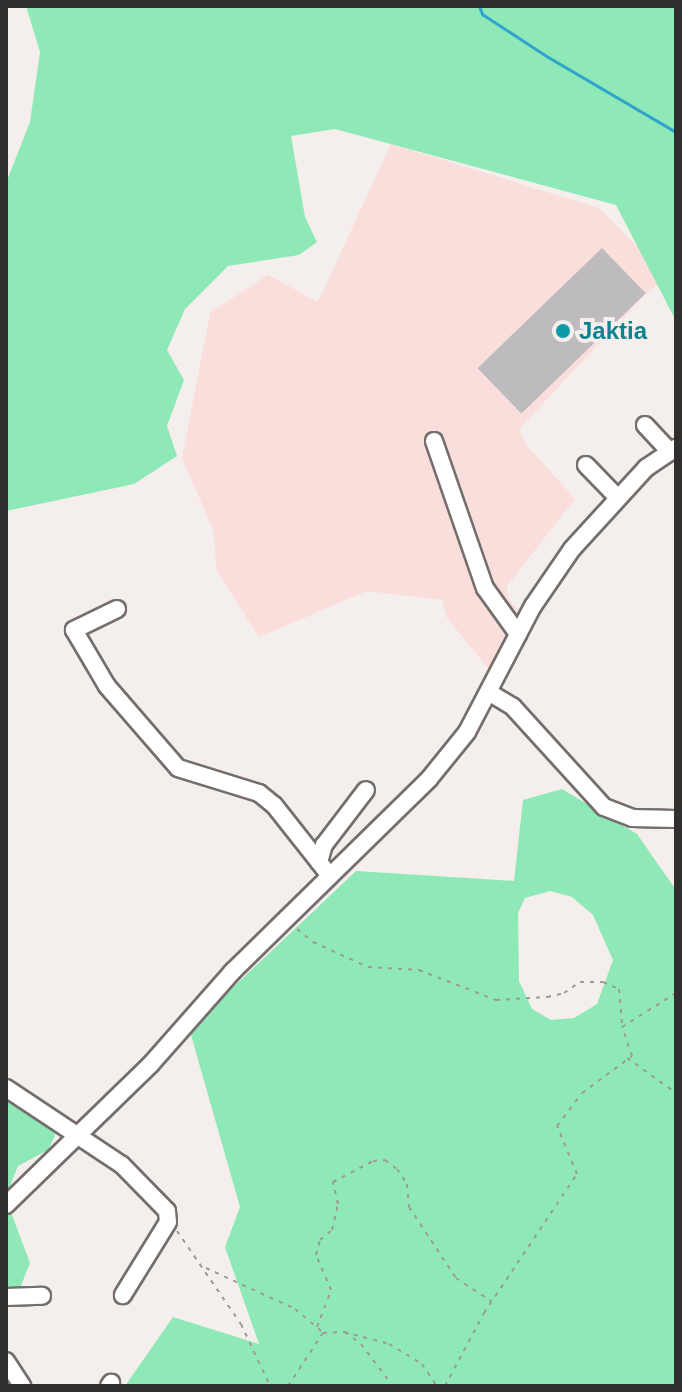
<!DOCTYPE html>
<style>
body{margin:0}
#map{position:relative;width:682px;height:1392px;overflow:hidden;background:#f4eeec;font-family:Helvetica,sans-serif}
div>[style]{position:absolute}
.industrial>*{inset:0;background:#f9dedc}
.green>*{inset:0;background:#8fe9b6}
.stream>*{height:3px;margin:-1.5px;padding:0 1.5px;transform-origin:1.5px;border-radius:1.5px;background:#31a4cd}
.building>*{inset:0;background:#bebbbf;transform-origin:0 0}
.path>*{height:2px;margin-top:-1px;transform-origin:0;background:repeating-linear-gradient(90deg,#9e9a98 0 4px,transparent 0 10px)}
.roads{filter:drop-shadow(2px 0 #746f6d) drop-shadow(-2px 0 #746f6d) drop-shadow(0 2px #746f6d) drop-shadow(0 -2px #746f6d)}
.minor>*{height:16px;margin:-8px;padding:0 8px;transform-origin:8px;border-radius:8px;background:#fff}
.dots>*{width:22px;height:22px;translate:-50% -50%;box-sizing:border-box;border:4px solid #f4eeec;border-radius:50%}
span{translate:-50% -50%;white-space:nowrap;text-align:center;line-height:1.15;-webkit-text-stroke:8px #f4eeec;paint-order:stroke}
.culture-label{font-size:24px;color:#0d838f;font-weight:700}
.left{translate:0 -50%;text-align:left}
.frame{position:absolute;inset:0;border:8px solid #312f2e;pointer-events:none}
</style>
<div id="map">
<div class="industrial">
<div style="clip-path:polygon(391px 144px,599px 208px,668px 277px,646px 294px,519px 429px,526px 444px,575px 499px,507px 586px,509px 600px,520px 613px,492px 673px,447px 618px,442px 600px,367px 591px,259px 637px,217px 571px,213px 529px,182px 459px,210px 313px,268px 275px,318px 302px)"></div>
</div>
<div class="green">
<div style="clip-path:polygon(26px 6px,676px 6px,676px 321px,616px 205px,335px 129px,291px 136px,305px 217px,317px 242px,299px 255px,228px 266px,185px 309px,167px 350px,184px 380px,167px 426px,177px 456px,134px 484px,6px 511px,6px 183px,30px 122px,40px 52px)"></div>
<div style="clip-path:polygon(evenodd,562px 789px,637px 834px,676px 890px,676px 1386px,125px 1386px,173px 1317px,259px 1344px,225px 1247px,240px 1207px,191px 1035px,226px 994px,356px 871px,514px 881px,523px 800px,562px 789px,550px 891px,572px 897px,593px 915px,613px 960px,597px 1004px,574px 1018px,551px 1020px,532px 1009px,519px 981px,518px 913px,525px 898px,550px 891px)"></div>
<div style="clip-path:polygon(6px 1095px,53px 1128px,55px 1136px,48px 1150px,18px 1166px,6px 1196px)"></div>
<div style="clip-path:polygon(6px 1199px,30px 1263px,18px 1293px,6px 1299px)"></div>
</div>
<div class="stream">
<div style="left:479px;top:6px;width:9px;rotate:69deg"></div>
<div style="left:482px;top:14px;width:79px;rotate:33.1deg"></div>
<div style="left:548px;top:57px;width:148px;rotate:30.4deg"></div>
</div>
<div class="building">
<div style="left:602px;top:248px;width:63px;height:173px;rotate:46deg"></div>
</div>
<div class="path">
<div style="left:297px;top:929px;width:21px;rotate:39deg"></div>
<div style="left:313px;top:942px;width:60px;rotate:24.4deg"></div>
<div style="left:368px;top:967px;width:51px;rotate:3.4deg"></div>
<div style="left:419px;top:970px;width:83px;rotate:21.3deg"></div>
<div style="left:496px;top:1000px;width:51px;rotate:-3.4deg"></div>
<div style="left:547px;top:997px;width:17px;rotate:-13deg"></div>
<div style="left:564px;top:993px;width:19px;rotate:-35deg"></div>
<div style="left:580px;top:982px;width:23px"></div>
<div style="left:603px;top:982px;width:17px;rotate:24deg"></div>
<div style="left:619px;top:989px;width:36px;rotate:85deg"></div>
<div style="left:627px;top:1058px;width:60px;rotate:35.5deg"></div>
<div style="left:177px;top:1231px;width:113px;rotate:55.5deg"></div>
<div style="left:241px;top:1324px;width:68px;rotate:64.9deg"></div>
<div style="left:206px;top:1268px;width:98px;rotate:24.7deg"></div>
<div style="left:295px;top:1309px;width:35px;rotate:40deg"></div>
<div style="left:317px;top:1327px;width:40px;rotate:-69deg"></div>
<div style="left:331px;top:1290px;width:38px;rotate:-113deg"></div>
<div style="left:316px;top:1255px;width:16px;rotate:-75deg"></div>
<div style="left:320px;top:1240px;width:16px;rotate:-40deg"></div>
<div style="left:332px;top:1230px;width:27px;rotate:-77deg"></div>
<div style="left:338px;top:1204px;width:23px;rotate:-103deg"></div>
<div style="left:333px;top:1182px;width:45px;rotate:-27.7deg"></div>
<div style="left:373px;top:1161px;width:12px;rotate:-5deg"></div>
<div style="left:385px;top:1160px;width:15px;rotate:37deg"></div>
<div style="left:397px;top:1169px;width:18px;rotate:56deg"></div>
<div style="left:407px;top:1184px;width:23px;rotate:85deg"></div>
<div style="left:409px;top:1207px;width:85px;rotate:56.5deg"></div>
<div style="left:456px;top:1278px;width:42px;rotate:33.3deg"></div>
<div style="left:345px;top:1332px;width:20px;rotate:37deg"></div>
<div style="left:361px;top:1344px;width:53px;rotate:52.7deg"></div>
<div style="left:288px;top:1386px;width:64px;rotate:-56.6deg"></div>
<div style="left:323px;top:1333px;width:21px;rotate:-3deg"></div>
<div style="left:344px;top:1332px;width:47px;rotate:14.9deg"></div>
<div style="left:389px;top:1344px;width:39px;rotate:31deg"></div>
<div style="left:422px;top:1364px;width:27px;rotate:56deg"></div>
<div style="left:445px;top:1386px;width:83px;rotate:-61.9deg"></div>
<div style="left:484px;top:1313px;width:167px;rotate:-56.2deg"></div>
<div style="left:577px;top:1174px;width:52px;rotate:-112.6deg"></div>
<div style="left:557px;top:1126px;width:41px;rotate:-52.9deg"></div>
<div style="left:582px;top:1093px;width:62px;rotate:-36.5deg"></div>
<div style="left:632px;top:1056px;width:31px;rotate:-109deg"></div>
<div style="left:622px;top:1027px;width:64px;rotate:-32.2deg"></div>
</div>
<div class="roads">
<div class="minor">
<div style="left:645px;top:425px;width:37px;rotate:47deg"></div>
<div style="left:434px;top:441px;width:156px;rotate:70.9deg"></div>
<div style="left:485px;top:588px;width:57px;rotate:54.3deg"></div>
<div style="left:586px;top:465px;width:46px;rotate:45.9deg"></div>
<div style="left:117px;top:609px;width:48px;rotate:154deg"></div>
<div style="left:74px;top:630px;width:65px;rotate:59.5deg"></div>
<div style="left:107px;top:686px;width:108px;rotate:49.1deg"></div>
<div style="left:178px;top:768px;width:85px;rotate:17.2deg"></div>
<div style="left:259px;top:793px;width:19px;rotate:39deg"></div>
<div style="left:274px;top:805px;width:90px;rotate:51.7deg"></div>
<div style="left:490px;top:693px;width:27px;rotate:31deg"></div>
<div style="left:513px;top:707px;width:135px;rotate:47.7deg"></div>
<div style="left:604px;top:807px;width:30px;rotate:21deg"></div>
<div style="left:632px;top:818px;width:44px;rotate:1.3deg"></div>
<div style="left:319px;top:862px;width:18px;rotate:-74deg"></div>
<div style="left:324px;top:845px;width:69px;rotate:-52.6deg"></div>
<div style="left:6px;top:1088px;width:139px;rotate:33.6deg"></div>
<div style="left:122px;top:1165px;width:64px;rotate:45.6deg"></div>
<div style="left:167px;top:1211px;width:11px;rotate:85deg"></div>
<div style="left:168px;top:1222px;width:86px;rotate:121.7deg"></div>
<div style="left:6px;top:1205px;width:202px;rotate:-44.2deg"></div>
<div style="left:151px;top:1064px;width:124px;rotate:-48.6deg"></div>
<div style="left:233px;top:971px;width:274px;rotate:-44.4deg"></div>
<div style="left:429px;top:779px;width:60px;rotate:-51deg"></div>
<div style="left:467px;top:732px;width:142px;rotate:-62.4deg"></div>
<div style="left:533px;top:606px;width:69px;rotate:-55.6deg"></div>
<div style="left:572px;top:549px;width:110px;rotate:-47.6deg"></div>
<div style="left:646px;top:468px;width:36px;rotate:-34deg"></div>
<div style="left:6px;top:1297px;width:36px;rotate:-2deg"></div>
<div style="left:6px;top:1361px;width:30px;rotate:57deg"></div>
<div style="left:109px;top:1386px;width:4px;rotate:-56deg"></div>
</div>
</div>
<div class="dots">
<div style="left:563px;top:331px;background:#0f9aa8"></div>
</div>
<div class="culture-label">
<span class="left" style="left:579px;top:331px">Jaktia</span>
</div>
<div class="frame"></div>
</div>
